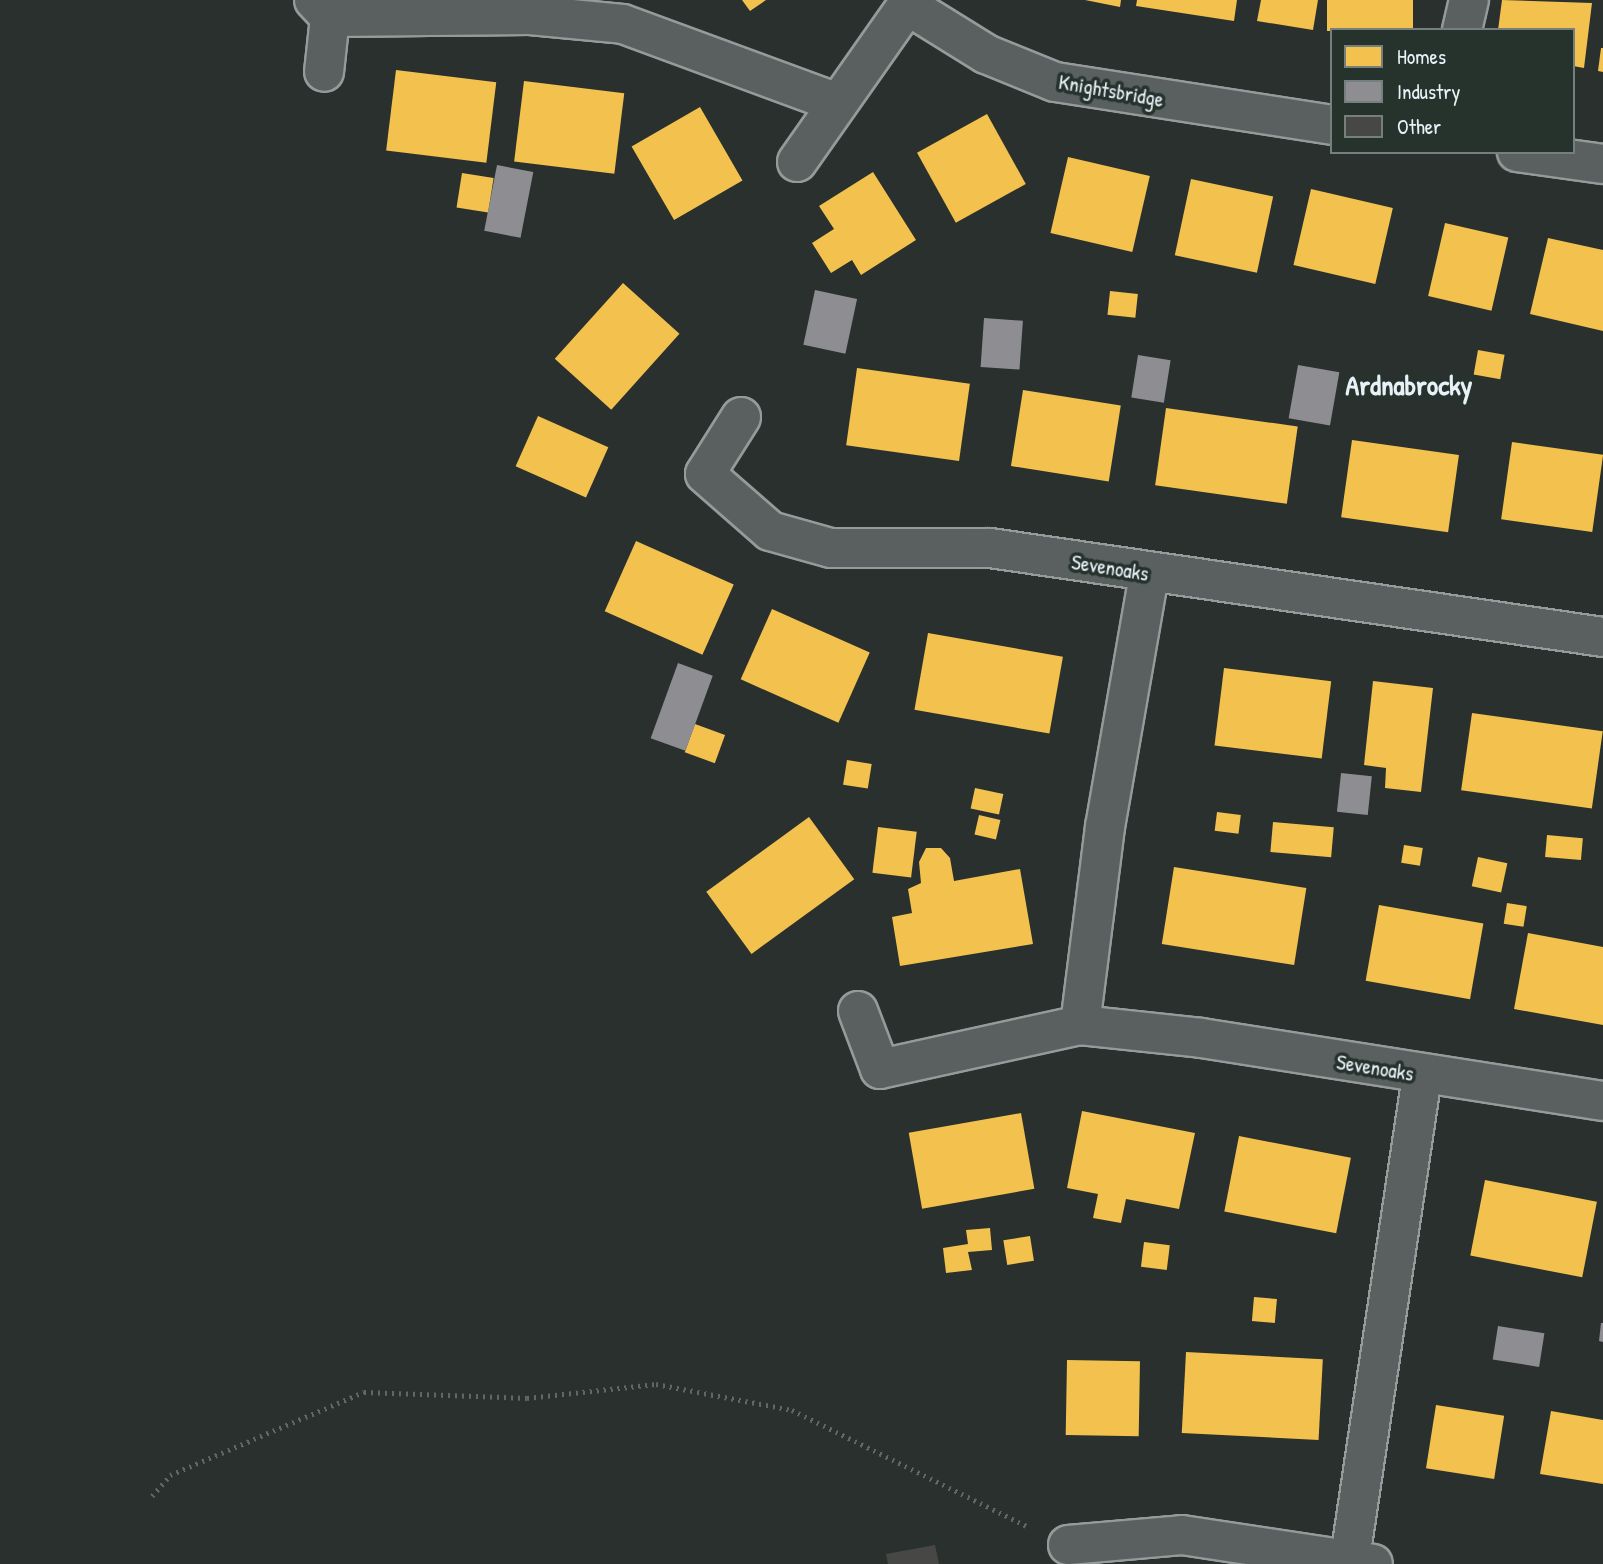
<!DOCTYPE html>
<style>
body{margin:0}
#map{position:relative;width:1603px;height:1564px;overflow:hidden;background:#29302d;font-family:"Patrick Hand",sans-serif}
div>[style]{position:absolute}
.homes>*{inset:0;background:#f2c14e;transform-origin:0 0}
.industry>*{inset:0;background:#8d8d92;transform-origin:0 0}
.building>*{inset:0;background:#474845}
.path>*{height:4.5px;margin-top:-2.25px;transform-origin:0;background:repeating-linear-gradient(90deg,#626665 0 2px,transparent 0 7px)}
.roads{filter:drop-shadow(2px 0 #959a9a) drop-shadow(-2px 0 #959a9a) drop-shadow(0 2px #959a9a) drop-shadow(0 -2px #959a9a)}
.minor>*{height:38px;margin:-19px;padding:0 19px;transform-origin:19px;border-radius:19px;background:#5a6060}
span{translate:-50% -50%;white-space:nowrap;text-align:center;line-height:1.15;-webkit-text-stroke:7px #26332d;paint-order:stroke}
.street-label{font-size:21px;color:#e8f1f8}
.district-label{font-size:28px;color:#e8f1f8;font-weight:700}
.legend{position:absolute;left:1330px;top:28px;width:245px;height:126px;box-sizing:border-box;background:#26332d;border:2px solid #747f7e;margin:0;padding:9px 12px;list-style:none;font-size:21px;color:#e8f1f8}
.legend li{display:flex;align-items:center;gap:14px;height:35px}
.legend b{width:35px;border:2px solid #747f7e}
</style>
<div id="map">
<div class="homes">
<div style="clip-path:polygon(742px 0,766px 0,750px 11px)"></div>
<div style="clip-path:polygon(1085px 0,1121px 0,1120px 7px)"></div>
<div style="clip-path:polygon(1137px 0,1237px 0,1234px 21px,1136px 6px)"></div>
<div style="clip-path:polygon(1261px 0,1318px 0,1313px 30px,1257px 21px)"></div>
<div style="left:1327px;top:0;width:86px;height:31px"></div>
<div style="clip-path:polygon(1502px 0,1592px 3px,1584px 68px,1573px 66px,1573px 30px,1498px 30px)"></div>
<div style="clip-path:polygon(1601px 48px,1603px 48px,1603px 72px,1598px 71px)"></div>
<div style="left:396px;top:70px;width:101px;height:81px;rotate:7deg"></div>
<div style="left:524px;top:81px;width:101px;height:81px;rotate:7deg"></div>
<div style="left:700px;top:107px;width:85px;height:79px;rotate:60deg"></div>
<div style="left:987px;top:114px;width:80px;height:80px;rotate:61deg"></div>
<div style="left:1068px;top:157px;width:84px;height:78px;rotate:13deg"></div>
<div style="clip-path:polygon(873px 172px,916px 240px,861px 275px,852px 260px,831px 273px,812px 243px,834px 229px,819px 206px)"></div>
<div style="left:462px;top:173px;width:32px;height:35px;rotate:9deg"></div>
<div style="left:1191px;top:179px;width:84px;height:78px;rotate:12deg"></div>
<div style="left:1311px;top:189px;width:84px;height:78px;rotate:13deg"></div>
<div style="left:1445px;top:223px;width:65px;height:75px;rotate:13deg"></div>
<div style="clip-path:polygon(1548px 238px,1603px 250px,1603px 331px,1530px 314px)"></div>
<div style="left:623px;top:283px;width:76px;height:102px;rotate:42deg"></div>
<div style="left:1110px;top:291px;width:28px;height:24px;rotate:6deg"></div>
<div style="left:1478px;top:350px;width:27px;height:25px;rotate:10deg"></div>
<div style="left:857px;top:368px;width:114px;height:78px;rotate:8deg"></div>
<div style="left:1023px;top:390px;width:99px;height:77px;rotate:9deg"></div>
<div style="left:1166px;top:408px;width:133px;height:78px;rotate:8deg"></div>
<div style="left:538px;top:416px;width:77px;height:55px;rotate:24deg"></div>
<div style="left:1352px;top:440px;width:108px;height:78px;rotate:8deg"></div>
<div style="left:1512px;top:442px;width:92px;height:78px;rotate:8deg"></div>
<div style="left:636px;top:541px;width:107px;height:77px;rotate:24deg"></div>
<div style="left:772px;top:609px;width:107px;height:77px;rotate:24deg"></div>
<div style="left:928px;top:633px;width:137px;height:78px;rotate:10deg"></div>
<div style="left:1224px;top:668px;width:108px;height:78px;rotate:7deg"></div>
<div style="clip-path:polygon(1373px 681px,1433px 688px,1421px 792px,1385px 788px,1386px 768px,1364px 765px)"></div>
<div style="left:1472px;top:713px;width:132px;height:78px;rotate:8deg"></div>
<div style="left:695px;top:724px;width:32px;height:30px;rotate:20deg"></div>
<div style="left:847px;top:760px;width:25px;height:25px;rotate:9deg"></div>
<div style="left:975px;top:788px;width:29px;height:21px;rotate:12deg"></div>
<div style="left:1217px;top:812px;width:24px;height:19px;rotate:7deg"></div>
<div style="left:979px;top:815px;width:22px;height:20px;rotate:13deg"></div>
<div style="left:809px;top:817px;width:77px;height:127px;rotate:54deg"></div>
<div style="left:1273px;top:822px;width:61px;height:30px;rotate:5deg"></div>
<div style="left:878px;top:827px;width:39px;height:46px;rotate:7deg"></div>
<div style="left:1547px;top:835px;width:36px;height:22px;rotate:5deg"></div>
<div style="left:1404px;top:845px;width:19px;height:18px;rotate:9deg"></div>
<div style="clip-path:polygon(926px 848px,941px 848px,950px 858px,954px 881px,1020px 869px,1033px 944px,900px 966px,892px 917px,912px 913px,908px 889px,921px 883px,919px 862px)"></div>
<div style="left:1478px;top:857px;width:30px;height:30px;rotate:12deg"></div>
<div style="left:1174px;top:867px;width:134px;height:78px;rotate:9deg"></div>
<div style="left:1507px;top:903px;width:20px;height:21px;rotate:9deg"></div>
<div style="left:1379px;top:905px;width:106px;height:77px;rotate:10deg"></div>
<div style="clip-path:polygon(1528px 933px,1603px 947px,1603px 1025px,1514px 1009px)"></div>
<div style="clip-path:polygon(1082px 1111px,1195px 1133px,1179px 1209px,1126px 1199px,1121px 1223px,1093px 1218px,1098px 1194px,1067px 1188px)"></div>
<div style="left:1021px;top:1113px;width:77px;height:114px;rotate:80deg"></div>
<div style="left:1239px;top:1136px;width:114px;height:77px;rotate:11deg"></div>
<div style="left:1485px;top:1180px;width:114px;height:77px;rotate:11deg"></div>
<div style="clip-path:polygon(990px 1228px,992px 1250px,968px 1252px,972px 1270px,946px 1273px,943px 1248px,968px 1244px,966px 1230px)"></div>
<div style="left:1030px;top:1236px;width:25px;height:27px;rotate:81deg"></div>
<div style="left:1144px;top:1242px;width:26px;height:25px;rotate:7deg"></div>
<div style="left:1254px;top:1297px;width:23px;height:24px;rotate:5deg"></div>
<div style="left:1186px;top:1352px;width:137px;height:81px;rotate:3deg"></div>
<div style="left:1067px;top:1360px;width:73px;height:75px;rotate:1deg"></div>
<div style="left:1436px;top:1405px;width:69px;height:64px;rotate:9deg"></div>
<div style="clip-path:polygon(1551px 1411px,1603px 1420px,1603px 1484px,1540px 1474px)"></div>
</div>
<div class="industry">
<div style="left:497px;top:165px;width:37px;height:67px;rotate:11deg"></div>
<div style="left:815px;top:290px;width:43px;height:56px;rotate:12deg"></div>
<div style="left:984px;top:318px;width:39px;height:49px;rotate:4deg"></div>
<div style="left:1138px;top:355px;width:33px;height:43px;rotate:9deg"></div>
<div style="left:1298px;top:365px;width:42px;height:54px;rotate:10deg"></div>
<div style="left:678px;top:663px;width:37px;height:80px;rotate:20deg"></div>
<div style="left:1341px;top:773px;width:31px;height:39px;rotate:6deg"></div>
<div style="clip-path:polygon(1601px 1323px,1603px 1323px,1603px 1342px,1599px 1341px)"></div>
<div style="left:1498px;top:1326px;width:47px;height:34px;rotate:9deg"></div>
</div>
<div class="building">
<div style="clip-path:polygon(935px 1545px,939px 1564px,888px 1564px,886px 1554px)"></div>
</div>
<div class="path">
<div style="left:152px;top:1496px;width:28px;rotate:-49deg"></div>
<div style="left:170px;top:1475px;width:211px;rotate:-23.2deg"></div>
<div style="left:364px;top:1392px;width:163px;rotate:2.1deg"></div>
<div style="left:527px;top:1398px;width:130px;rotate:-6.2deg"></div>
<div style="left:656px;top:1384px;width:138px;rotate:10.8deg"></div>
<div style="left:792px;top:1410px;width:264px;rotate:26.3deg"></div>
</div>
<div class="roads">
<div class="minor">
<div style="left:314px;top:0;width:23px;rotate:47deg"></div>
<div style="left:330px;top:17px;width:55px;rotate:96.2deg"></div>
<div style="left:907px;top:5px;width:93px;rotate:31.8deg"></div>
<div style="left:986px;top:54px;width:74px;rotate:22.1deg"></div>
<div style="left:1055px;top:82px;width:280px;rotate:8.8deg"></div>
<div style="left:330px;top:17px;width:200px;rotate:-0.6deg"></div>
<div style="left:530px;top:15px;width:93px;rotate:5.5deg"></div>
<div style="left:623px;top:24px;width:229px;rotate:20.2deg"></div>
<div style="left:1462px;top:30px;width:31px;rotate:-77deg"></div>
<div style="left:1517px;top:152px;width:87px;rotate:7.9deg"></div>
<div style="left:797px;top:162px;width:198px;rotate:-54.9deg"></div>
<div style="left:741px;top:417px;width:67px;rotate:122.3deg"></div>
<div style="left:705px;top:474px;width:86px;rotate:41.2deg"></div>
<div style="left:770px;top:531px;width:63px;rotate:15.6deg"></div>
<div style="left:831px;top:548px;width:159px"></div>
<div style="left:990px;top:548px;width:619px;rotate:8.26deg"></div>
<div style="left:858px;top:1011px;width:62px;rotate:69.2deg"></div>
<div style="left:880px;top:1069px;width:205px;rotate:-12.4deg"></div>
<div style="left:1080px;top:1025px;width:122px;rotate:6.1deg"></div>
<div style="left:1201px;top:1038px;width:407px;rotate:8.9deg"></div>
<div style="left:1080px;top:1025px;width:200px;rotate:-82.8deg"></div>
<div style="left:1105px;top:827px;width:257px;rotate:-80.1deg"></div>
<div style="left:1068px;top:1545px;width:114px;rotate:-5deg"></div>
<div style="left:1182px;top:1535px;width:193px;rotate:8.6deg"></div>
<div style="left:1350px;top:1558px;width:487px;rotate:-81.5deg"></div>
</div>
</div>
<div class="street-label">
<span style="left:1111px;top:91px;rotate:10deg">Knightsbridge</span>
<span style="left:1110px;top:568px;rotate:9deg">Sevenoaks</span>
<span style="left:1375px;top:1068px;rotate:9deg">Sevenoaks</span>
</div>
<div class="district-label">
<span style="left:1409px;top:385px">Ardnabrocky</span>
</div>
<ul class="legend">
<li><b style="height:19px;background:#f2c14e"></b>Homes</li>
<li><b style="height:19px;background:#8d8d92"></b>Industry</li>
<li><b style="height:19px;background:#474845"></b>Other</li>
</ul>
</div>
